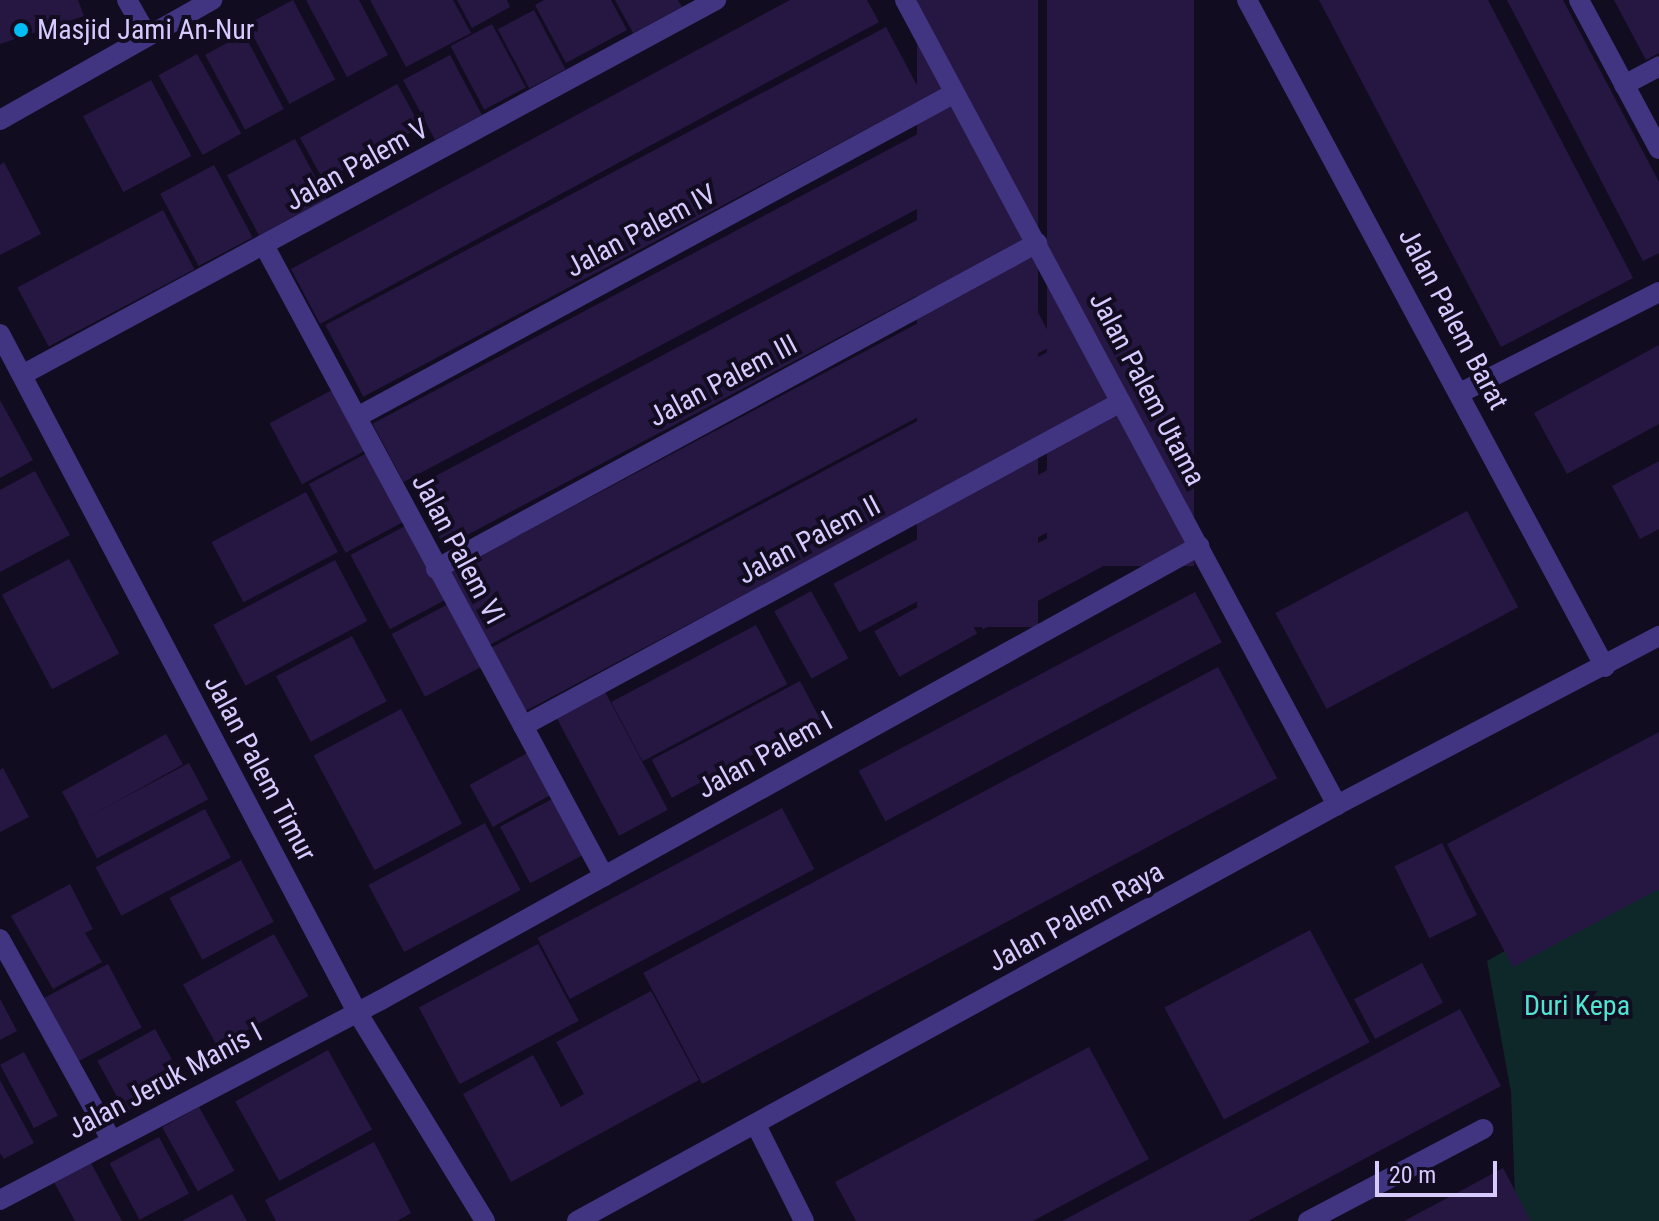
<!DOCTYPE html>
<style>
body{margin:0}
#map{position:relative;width:1659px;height:1221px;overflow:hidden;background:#120c20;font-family:"Roboto Condensed",sans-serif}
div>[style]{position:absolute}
.green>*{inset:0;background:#0e282a}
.building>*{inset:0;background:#251742;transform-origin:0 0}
.minor>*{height:20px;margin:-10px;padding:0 10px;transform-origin:10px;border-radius:10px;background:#413481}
.dots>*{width:22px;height:22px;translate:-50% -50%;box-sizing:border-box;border:4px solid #120c20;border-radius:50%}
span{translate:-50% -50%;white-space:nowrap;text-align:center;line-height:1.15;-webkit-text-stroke:8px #120c20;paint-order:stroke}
.poi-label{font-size:28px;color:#d7caff}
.left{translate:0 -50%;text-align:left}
.street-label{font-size:28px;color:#d7caff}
.park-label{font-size:28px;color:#52e4d2}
.scale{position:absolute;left:1375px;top:1161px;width:122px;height:36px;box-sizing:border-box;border:4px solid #d7caff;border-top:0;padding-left:10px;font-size:24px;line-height:28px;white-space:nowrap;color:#d7caff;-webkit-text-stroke:6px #120c20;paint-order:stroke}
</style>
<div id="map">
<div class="green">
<div style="clip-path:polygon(1659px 865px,1659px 1221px,1516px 1221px,1511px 1092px,1487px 961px)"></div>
</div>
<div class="building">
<div style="clip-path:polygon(0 0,78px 0,84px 16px,0 44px)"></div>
<div style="left:293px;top:0;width:90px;height:52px;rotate:62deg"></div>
<div style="clip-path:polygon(306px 0,359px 0,388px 55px,347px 77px)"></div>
<div style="clip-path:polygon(370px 0,453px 0,471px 33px,406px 67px)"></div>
<div style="clip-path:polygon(457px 0,507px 0,510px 7px,472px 28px)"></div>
<div style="clip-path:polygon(544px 0,611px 0,627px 30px,566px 63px,535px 5px)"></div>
<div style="clip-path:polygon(615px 0,678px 0,682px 7px,633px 33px)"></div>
<div style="clip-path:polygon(790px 0,867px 0,879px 22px,320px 324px,291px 269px)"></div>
<div style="left:917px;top:0;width:121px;height:627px"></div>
<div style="left:1047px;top:0;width:147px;height:566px"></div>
<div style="clip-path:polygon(1319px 0,1488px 0,1633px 278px,1501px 347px)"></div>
<div style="clip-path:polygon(1507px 0,1563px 0,1659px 182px,1659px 253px,1643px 261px)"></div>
<div style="clip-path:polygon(1614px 0,1659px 0,1659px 53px,1646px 60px)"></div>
<div style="left:534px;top:10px;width:67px;height:41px;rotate:62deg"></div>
<div style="left:492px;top:24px;width:72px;height:47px;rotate:62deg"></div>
<div style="left:886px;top:27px;width:81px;height:635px;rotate:62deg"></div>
<div style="left:244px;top:34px;width:85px;height:44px;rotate:62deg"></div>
<div style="left:197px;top:54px;width:91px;height:44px;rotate:61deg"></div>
<div style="left:450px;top:55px;width:68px;height:53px;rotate:62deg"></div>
<div style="left:151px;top:80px;width:86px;height:77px;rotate:62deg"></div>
<div style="left:397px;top:84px;width:49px;height:111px;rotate:61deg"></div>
<div style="left:927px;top:129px;width:66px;height:628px;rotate:62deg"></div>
<div style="left:295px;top:139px;width:68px;height:77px;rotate:62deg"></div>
<div style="clip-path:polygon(4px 162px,41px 234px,0 255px,0 165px)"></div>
<div style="left:214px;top:165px;width:82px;height:61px;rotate:62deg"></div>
<div style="left:964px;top:195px;width:67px;height:624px;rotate:62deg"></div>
<div style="left:163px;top:210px;width:67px;height:165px;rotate:62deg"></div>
<div style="left:1016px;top:271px;width:83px;height:641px;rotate:62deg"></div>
<div style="clip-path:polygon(1659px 345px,1659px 424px,1567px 474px,1534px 413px)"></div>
<div style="left:1053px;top:349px;width:72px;height:638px;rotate:62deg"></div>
<div style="left:334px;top:389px;width:69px;height:73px;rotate:62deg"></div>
<div style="clip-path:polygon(0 400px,33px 460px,0 478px)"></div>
<div style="left:1100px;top:442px;width:55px;height:302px;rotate:62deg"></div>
<div style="left:369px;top:452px;width:78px;height:68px;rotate:62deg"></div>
<div style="clip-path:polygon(1659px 461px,1659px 529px,1640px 539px,1612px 486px)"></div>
<div style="clip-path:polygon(35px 471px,70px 535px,0 572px,0 490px)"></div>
<div style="left:1138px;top:490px;width:51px;height:140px;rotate:62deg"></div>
<div style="left:306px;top:492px;width:68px;height:107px;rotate:62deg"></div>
<div style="left:1467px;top:511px;width:109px;height:217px;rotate:62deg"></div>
<div style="left:407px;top:525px;width:84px;height:64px;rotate:62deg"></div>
<div style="left:69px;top:559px;width:107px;height:76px;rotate:62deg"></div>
<div style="left:335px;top:560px;width:69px;height:138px;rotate:62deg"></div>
<div style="left:1016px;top:573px;width:35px;height:55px;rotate:63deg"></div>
<div style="left:952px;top:588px;width:52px;height:89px;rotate:61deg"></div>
<div style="left:811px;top:591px;width:77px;height:42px;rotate:61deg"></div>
<div style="left:1195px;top:592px;width:57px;height:381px;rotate:62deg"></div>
<div style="left:450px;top:603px;width:71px;height:66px;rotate:62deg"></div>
<div style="left:756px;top:625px;width:67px;height:164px;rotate:62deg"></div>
<div style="left:352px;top:636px;width:74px;height:86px;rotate:62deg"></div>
<div style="left:1218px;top:667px;width:126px;height:651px;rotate:62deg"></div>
<div style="left:800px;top:681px;width:43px;height:168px;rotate:62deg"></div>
<div style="left:603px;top:688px;width:138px;height:55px;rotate:62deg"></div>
<div style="left:401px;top:709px;width:130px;height:99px;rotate:62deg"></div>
<div style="clip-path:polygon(1659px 732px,1659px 889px,1513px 967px,1447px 844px)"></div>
<div style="left:166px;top:734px;width:35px;height:119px;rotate:61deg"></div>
<div style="left:529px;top:752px;width:48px;height:68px;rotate:61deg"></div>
<div style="left:189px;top:763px;width:41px;height:126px;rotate:62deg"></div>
<div style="clip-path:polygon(3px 768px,29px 817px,0 832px,0 770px)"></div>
<div style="left:554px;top:798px;width:64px;height:61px;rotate:62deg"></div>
<div style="left:782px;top:808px;width:69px;height:277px;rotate:62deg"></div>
<div style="left:205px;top:809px;width:55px;height:124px;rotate:62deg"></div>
<div style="left:485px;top:823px;width:76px;height:132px;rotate:62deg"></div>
<div style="left:1442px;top:843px;width:80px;height:53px;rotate:64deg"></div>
<div style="left:241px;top:860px;width:70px;height:81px;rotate:62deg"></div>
<div style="clip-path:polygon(70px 884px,93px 929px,85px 933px,102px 962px,53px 989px,11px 916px)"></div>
<div style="left:1310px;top:930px;width:127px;height:165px;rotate:62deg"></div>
<div style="left:274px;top:934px;width:71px;height:104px;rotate:61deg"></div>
<div style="left:538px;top:944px;width:87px;height:135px;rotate:62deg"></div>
<div style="left:1422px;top:963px;width:45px;height:77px;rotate:62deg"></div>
<div style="left:108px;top:964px;width:72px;height:74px;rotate:62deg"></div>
<div style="clip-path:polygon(651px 991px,699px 1080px,511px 1182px,463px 1094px,533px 1055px,561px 1107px,584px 1094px,556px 1042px)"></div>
<div style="clip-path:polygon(0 999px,17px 1031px,0 1040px)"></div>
<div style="clip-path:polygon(1460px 1009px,1501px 1086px,1248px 1221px,1062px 1221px)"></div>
<div style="left:155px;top:1029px;width:58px;height:66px;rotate:61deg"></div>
<div style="clip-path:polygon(1089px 1047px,1149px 1159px,1033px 1221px,856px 1221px,835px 1182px)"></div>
<div style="left:328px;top:1050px;width:91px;height:106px;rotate:61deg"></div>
<div style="left:24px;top:1052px;width:72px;height:27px;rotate:62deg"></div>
<div style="clip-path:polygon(0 1080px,34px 1143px,4px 1159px,0 1153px)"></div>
<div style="left:199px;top:1107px;width:73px;height:42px;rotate:61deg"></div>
<div style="left:159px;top:1137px;width:64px;height:56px;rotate:62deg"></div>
<div style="clip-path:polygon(374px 1142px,411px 1213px,397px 1221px,276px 1221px,265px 1200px)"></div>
<div style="clip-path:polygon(91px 1163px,122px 1221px,75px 1221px,54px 1182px)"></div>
<div style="clip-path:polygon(1503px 1168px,1531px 1221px,1404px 1221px,1453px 1195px)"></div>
<div style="clip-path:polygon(232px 1194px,247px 1221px,182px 1221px)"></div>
</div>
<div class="minor">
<div style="left:127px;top:0;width:40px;rotate:60.3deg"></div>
<div style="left:905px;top:0;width:914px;rotate:61.78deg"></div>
<div style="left:1247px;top:0;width:757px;rotate:61.78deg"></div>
<div style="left:1579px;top:0;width:169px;rotate:61.8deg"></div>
<div style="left:1624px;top:85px;width:40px;rotate:-28deg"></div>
<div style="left:0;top:120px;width:244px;rotate:-29.5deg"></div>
<div style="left:265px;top:247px;width:715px;rotate:61.68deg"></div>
<div style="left:0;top:334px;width:766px;rotate:62.23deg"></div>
<div style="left:357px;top:1012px;width:245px;rotate:58.5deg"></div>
<div style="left:22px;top:375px;width:789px;rotate:-28.38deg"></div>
<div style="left:1462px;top:392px;width:221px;rotate:-26.9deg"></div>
<div style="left:357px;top:417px;width:678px;rotate:-28.46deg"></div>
<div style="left:436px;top:569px;width:684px;rotate:-28.48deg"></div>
<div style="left:523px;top:726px;width:680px;rotate:-28.45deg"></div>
<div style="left:0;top:939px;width:231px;rotate:61deg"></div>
<div style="left:756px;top:1125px;width:107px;rotate:63.4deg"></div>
<div style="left:0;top:1200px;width:430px;rotate:-27.7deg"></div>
<div style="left:381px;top:1000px;width:936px;rotate:-29.03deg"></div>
<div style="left:577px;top:1221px;width:866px;rotate:-28.69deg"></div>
<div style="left:1337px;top:805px;width:364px;rotate:-27.7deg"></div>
<div style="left:1308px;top:1221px;width:198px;rotate:-27.7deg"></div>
</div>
<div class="dots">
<div style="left:21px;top:30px;background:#00bef5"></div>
</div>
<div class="poi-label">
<span class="left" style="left:37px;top:30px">Masjid Jami An-Nur</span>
</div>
<div class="street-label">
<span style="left:357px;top:165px;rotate:-29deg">Jalan Palem V</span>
<span style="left:641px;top:231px;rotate:-28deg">Jalan Palem IV</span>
<span style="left:1453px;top:319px;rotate:62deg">Jalan Palem Barat</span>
<span style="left:723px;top:381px;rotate:-28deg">Jalan Palem III</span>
<span style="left:1147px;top:389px;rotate:62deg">Jalan Palem Utama</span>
<span style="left:809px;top:540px;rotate:-28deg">Jalan Palem II</span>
<span style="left:458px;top:549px;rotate:62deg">Jalan Palem VI</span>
<span style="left:765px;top:755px;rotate:-29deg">Jalan Palem I</span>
<span style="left:260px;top:768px;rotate:62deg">Jalan Palem Timur</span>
<span style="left:1076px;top:917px;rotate:-29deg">Jalan Palem Raya</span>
<span style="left:165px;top:1081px;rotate:-28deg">Jalan Jeruk Manis I</span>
</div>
<div class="park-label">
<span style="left:1577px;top:1006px">Duri Kepa</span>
</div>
<div class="scale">20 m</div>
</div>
